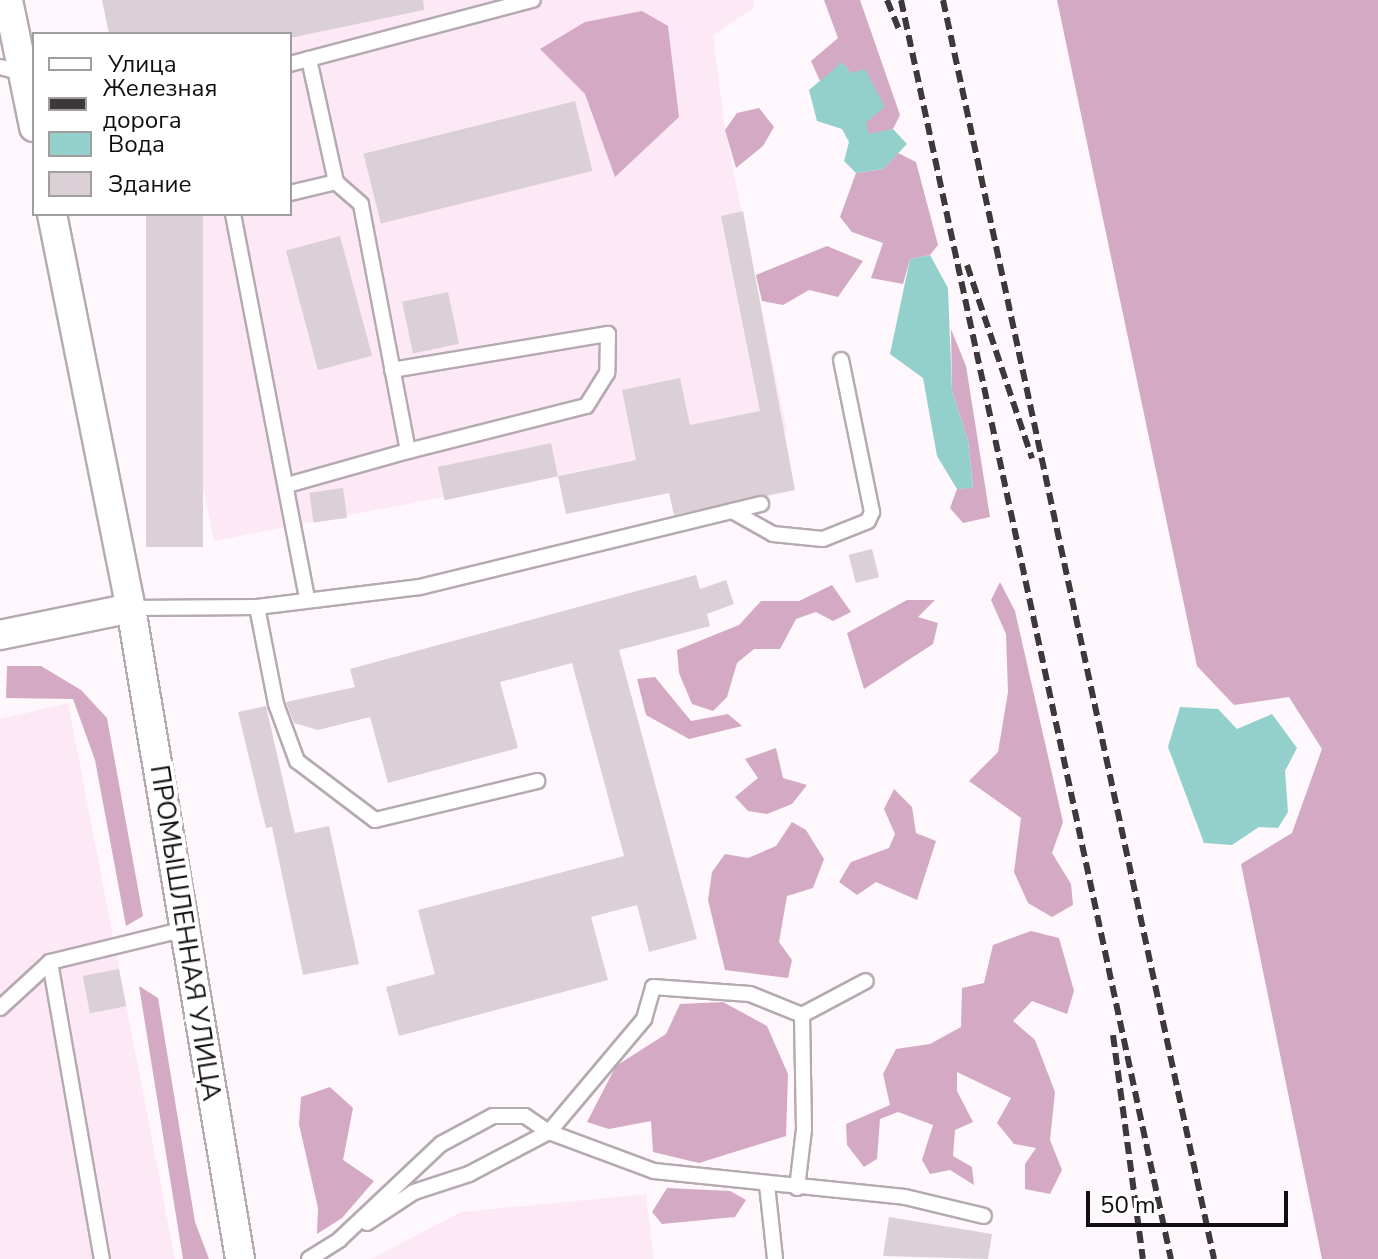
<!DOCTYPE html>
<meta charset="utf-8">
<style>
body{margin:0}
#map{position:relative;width:1378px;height:1259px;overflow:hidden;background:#fef7fb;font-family:"Nunito Sans",sans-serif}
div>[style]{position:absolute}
.built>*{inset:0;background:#fde9f6}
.forest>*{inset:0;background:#d4a9c4}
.water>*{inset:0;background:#93d0cb}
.building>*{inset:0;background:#dcd0d7;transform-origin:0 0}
.roads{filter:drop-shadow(2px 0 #b5aab1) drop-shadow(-2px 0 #b5aab1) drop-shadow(0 2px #b5aab1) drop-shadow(0 -2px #b5aab1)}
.service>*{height:14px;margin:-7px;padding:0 7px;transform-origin:7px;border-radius:7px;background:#fff}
.minor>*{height:28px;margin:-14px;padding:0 14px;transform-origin:14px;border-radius:14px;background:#fff}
.rail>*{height:6px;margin-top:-3px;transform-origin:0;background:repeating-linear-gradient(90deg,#3c383b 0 12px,transparent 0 18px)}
span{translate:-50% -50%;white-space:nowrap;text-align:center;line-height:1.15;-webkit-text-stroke:8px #fff;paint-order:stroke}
.street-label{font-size:26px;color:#110d10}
.legend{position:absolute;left:32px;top:32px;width:260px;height:184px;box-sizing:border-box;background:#fff;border:2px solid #a09e9f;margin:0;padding:10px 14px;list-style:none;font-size:24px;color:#110d10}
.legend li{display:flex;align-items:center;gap:16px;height:40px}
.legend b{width:40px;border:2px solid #a09e9f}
.scale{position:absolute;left:1086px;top:1191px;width:202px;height:36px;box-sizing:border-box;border:4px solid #110d10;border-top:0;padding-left:10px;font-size:24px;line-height:28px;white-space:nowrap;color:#110d10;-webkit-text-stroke:6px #fff;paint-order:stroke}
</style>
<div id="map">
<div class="built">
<div style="clip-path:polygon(102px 0,753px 0,754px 8px,713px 35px,725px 130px,787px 431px,214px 541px,146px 214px,290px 214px,290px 34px)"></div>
<div style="clip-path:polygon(68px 703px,175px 1259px,0 1259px,0 719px)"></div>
<div style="clip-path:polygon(646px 1194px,654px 1259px,371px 1259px,461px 1212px)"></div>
</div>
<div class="forest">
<div style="clip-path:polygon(824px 0,860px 0,900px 115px,893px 129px,869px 135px,851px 73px,842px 63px,820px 81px,811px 61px,838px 38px)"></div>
<div style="clip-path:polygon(1057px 0,1378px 0,1378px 1259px,1322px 1259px,1241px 864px,1292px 833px,1322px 749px,1289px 697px,1234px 705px,1197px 666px)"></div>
<div style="clip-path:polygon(642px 11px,668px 26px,679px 117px,615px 177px,585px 94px,540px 49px,585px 22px)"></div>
<div style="clip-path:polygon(759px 108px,774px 127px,763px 146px,736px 168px,725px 130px,737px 113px)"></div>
<div style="clip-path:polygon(898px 153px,916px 162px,938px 245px,930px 255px,910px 259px,903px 284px,871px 278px,883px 243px,852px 232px,840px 217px,856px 173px,883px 169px)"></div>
<div style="clip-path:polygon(827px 246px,863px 261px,838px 297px,809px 290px,783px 305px,762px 301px,756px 275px)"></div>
<div style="clip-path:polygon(951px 329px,966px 366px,990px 517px,963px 523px,950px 508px,957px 489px,973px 487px,968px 441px,952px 391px)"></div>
<div style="clip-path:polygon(1000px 582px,1015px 611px,1063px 822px,1052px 853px,1071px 884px,1073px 905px,1052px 917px,1028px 903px,1014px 872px,1021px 818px,969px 781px,998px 752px,1008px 692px,1006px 634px,991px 600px)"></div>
<div style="clip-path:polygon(832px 585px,851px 612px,833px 621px,816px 612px,796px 619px,780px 649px,754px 649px,737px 663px,727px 697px,713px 711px,692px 704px,679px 673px,677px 650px,739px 625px,761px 601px,799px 601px)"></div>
<div style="clip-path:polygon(907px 600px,935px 600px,918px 617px,938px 623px,933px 644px,864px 689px,847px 633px)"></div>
<div style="clip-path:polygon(7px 666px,41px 666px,81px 690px,107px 718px,143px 916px,126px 926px,95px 760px,73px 699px,6px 698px)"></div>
<div style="clip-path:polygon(655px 677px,691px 721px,728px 714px,742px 726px,689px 739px,646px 715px,637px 679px)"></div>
<div style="clip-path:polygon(776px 748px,783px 778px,807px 785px,792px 804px,767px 814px,748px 811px,735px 797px,758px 778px,745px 759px)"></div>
<div style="clip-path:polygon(894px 789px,912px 807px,916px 833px,936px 841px,917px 900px,876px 882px,857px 895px,839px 882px,851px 862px,889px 848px,895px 834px,884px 809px)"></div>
<div style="clip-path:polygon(792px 822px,806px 830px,824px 859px,813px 888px,787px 896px,779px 942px,792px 960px,788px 978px,725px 970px,708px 900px,712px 872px,725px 854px,748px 858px,776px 846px)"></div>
<div style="clip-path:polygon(1031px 931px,1059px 938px,1074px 991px,1067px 1014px,1032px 1001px,1013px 1021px,1035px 1040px,1055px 1092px,1050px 1140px,1062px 1170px,1050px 1194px,1025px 1189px,1025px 1164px,1036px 1148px,1014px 1144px,997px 1123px,1011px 1098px,957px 1072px,957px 1091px,973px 1122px,955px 1130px,953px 1156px,972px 1167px,974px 1185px,950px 1170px,930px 1174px,922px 1160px,933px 1125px,898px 1112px,880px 1119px,877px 1159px,864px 1167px,847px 1145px,846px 1124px,890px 1105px,883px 1074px,896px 1049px,930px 1044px,961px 1027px,962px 988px,984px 983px,993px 945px)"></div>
<div style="clip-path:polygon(139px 986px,158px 998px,195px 1222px,209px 1259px,183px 1259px)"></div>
<div style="clip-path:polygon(723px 1002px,767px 1026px,788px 1074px,786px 1136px,699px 1163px,653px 1152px,651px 1121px,609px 1129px,587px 1122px,616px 1066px,666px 1034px,680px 1004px)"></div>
<div style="clip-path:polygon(330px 1087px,353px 1108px,343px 1160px,374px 1181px,342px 1218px,317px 1234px,318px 1208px,299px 1124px,301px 1097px)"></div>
<div style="clip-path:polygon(667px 1188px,730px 1191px,746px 1200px,735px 1217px,662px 1224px,652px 1212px)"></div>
</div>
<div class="water">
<div style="clip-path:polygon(842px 62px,851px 73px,865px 69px,885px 107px,866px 122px,869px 134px,893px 129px,907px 144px,883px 169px,856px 173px,844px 161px,849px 142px,842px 129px,817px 121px,809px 90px)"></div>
<div style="clip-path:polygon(930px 255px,948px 288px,952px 391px,968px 441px,973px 488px,957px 489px,937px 456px,923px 378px,890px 354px,910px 259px)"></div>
<div style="clip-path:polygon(1180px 707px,1218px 709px,1237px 729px,1272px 714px,1297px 748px,1285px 771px,1288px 812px,1278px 828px,1259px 827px,1232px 845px,1204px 843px,1168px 747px)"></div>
</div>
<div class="building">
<div style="clip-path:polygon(102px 0,423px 0,424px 10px,290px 38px,109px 34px)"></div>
<div style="left:575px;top:101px;width:72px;height:218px;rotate:76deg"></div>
<div style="clip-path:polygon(743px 211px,795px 490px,674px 515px,669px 493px,566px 514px,558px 476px,636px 460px,622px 390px,680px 378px,690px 425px,760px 411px,721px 216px)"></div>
<div style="left:146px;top:214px;width:57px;height:333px"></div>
<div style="left:340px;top:236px;width:124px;height:56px;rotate:75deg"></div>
<div style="left:448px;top:292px;width:53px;height:47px;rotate:78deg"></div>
<div style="left:551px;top:443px;width:34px;height:116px;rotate:78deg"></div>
<div style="left:343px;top:488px;width:30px;height:34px;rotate:82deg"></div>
<div style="left:872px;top:549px;width:29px;height:24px;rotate:76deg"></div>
<div style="clip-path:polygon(696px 575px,700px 589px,726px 580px,734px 604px,707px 614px,710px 626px,619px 650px,697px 939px,649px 952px,637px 905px,591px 917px,608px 980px,399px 1036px,386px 987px,435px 974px,418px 910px,624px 856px,572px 663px,500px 682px,518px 748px,388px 783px,370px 717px,318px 730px,294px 723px,286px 702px,355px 687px,350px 669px)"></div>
<div style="clip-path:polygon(266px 706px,295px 833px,329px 826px,359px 964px,303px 975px,272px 827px,266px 828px,238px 712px)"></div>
<div style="left:119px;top:969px;width:38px;height:37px;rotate:79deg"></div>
<div style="clip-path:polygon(889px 1217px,992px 1234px,988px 1259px,883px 1256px)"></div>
</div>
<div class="roads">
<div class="service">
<div style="left:290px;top:64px;width:251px;rotate:-14.8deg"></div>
<div style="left:0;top:67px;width:24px;rotate:15deg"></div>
<div style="left:290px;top:193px;width:47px;rotate:-13.4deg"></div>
<div style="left:233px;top:214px;width:392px;rotate:79.1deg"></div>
<div style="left:392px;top:370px;width:219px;rotate:-9.5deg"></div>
<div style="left:608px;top:334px;width:39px;rotate:91deg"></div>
<div style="left:607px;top:373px;width:39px;rotate:122deg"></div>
<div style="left:586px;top:406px;width:184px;rotate:165.8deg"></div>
<div style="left:287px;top:485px;width:126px;rotate:-15.7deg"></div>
<div style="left:408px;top:451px;width:251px;rotate:-100.8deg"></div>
<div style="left:361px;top:204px;width:33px;rotate:-139deg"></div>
<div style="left:336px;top:182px;width:126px;rotate:-102.4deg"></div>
<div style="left:732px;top:511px;width:47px;rotate:29.3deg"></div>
<div style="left:773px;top:534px;width:50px;rotate:5.7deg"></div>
<div style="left:823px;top:539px;width:48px;rotate:-21.8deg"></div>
<div style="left:868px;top:521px;width:10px;rotate:-66deg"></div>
<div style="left:872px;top:512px;width:155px;rotate:-101.5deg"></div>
<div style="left:257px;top:607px;width:99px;rotate:78.9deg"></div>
<div style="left:276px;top:704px;width:61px;rotate:69.8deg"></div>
<div style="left:297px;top:761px;width:98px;rotate:37.1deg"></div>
<div style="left:375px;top:820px;width:167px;rotate:-13.5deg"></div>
<div style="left:131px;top:608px;width:126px;rotate:-0.5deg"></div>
<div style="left:257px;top:607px;width:164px;rotate:-7deg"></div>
<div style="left:420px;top:587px;width:351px;rotate:-13.7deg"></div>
<div style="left:50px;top:962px;width:302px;rotate:80.1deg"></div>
<div style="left:0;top:1008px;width:68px;rotate:-42.6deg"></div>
<div style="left:50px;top:962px;width:139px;rotate:-13.7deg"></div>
<div style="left:802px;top:1015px;width:72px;rotate:-28deg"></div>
<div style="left:767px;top:1185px;width:74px;rotate:83.8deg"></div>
<div style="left:797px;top:1188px;width:59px;rotate:-83.2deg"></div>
<div style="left:804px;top:1129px;width:114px;rotate:-91deg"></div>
<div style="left:367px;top:1223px;width:56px;rotate:-33.4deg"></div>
<div style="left:414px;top:1192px;width:58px;rotate:-18.1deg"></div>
<div style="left:469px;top:1174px;width:90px;rotate:-27.7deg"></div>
<div style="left:549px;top:1132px;width:148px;rotate:-49.9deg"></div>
<div style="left:644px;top:1019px;width:33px;rotate:-74deg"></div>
<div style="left:653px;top:987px;width:97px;rotate:4.1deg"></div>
<div style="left:750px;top:994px;width:56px;rotate:22deg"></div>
<div style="left:309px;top:1259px;width:36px;rotate:-32deg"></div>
<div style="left:339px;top:1240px;width:140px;rotate:-43.3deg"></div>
<div style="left:441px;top:1144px;width:59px;rotate:-28.3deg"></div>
<div style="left:493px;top:1116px;width:32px"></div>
<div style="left:525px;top:1116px;width:29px;rotate:34deg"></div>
<div style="left:549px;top:1132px;width:112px;rotate:20.4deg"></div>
<div style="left:654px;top:1171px;width:252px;rotate:5.9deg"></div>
<div style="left:905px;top:1197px;width:81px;rotate:13.5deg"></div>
</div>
<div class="minor">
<div style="left:8px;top:0;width:130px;rotate:78.4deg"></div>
<div style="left:52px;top:214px;width:402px;rotate:78.7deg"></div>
<div style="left:131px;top:608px;width:660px;rotate:80.49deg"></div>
<div style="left:0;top:635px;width:134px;rotate:-11.6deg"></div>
</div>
</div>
<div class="rail">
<div style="left:887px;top:0;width:32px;rotate:68deg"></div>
<div style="left:901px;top:0;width:1288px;rotate:77.9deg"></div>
<div style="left:943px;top:0;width:1288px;rotate:77.85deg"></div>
<div style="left:967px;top:265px;width:204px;rotate:71.4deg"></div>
<div style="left:1113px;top:1035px;width:226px;rotate:82.4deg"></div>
</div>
<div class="street-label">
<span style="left:185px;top:933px;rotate:81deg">ПРОМЫШЛЕННАЯ УЛИЦА</span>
</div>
<ul class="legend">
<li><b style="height:10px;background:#fff"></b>Улица</li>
<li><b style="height:10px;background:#3c383b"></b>Железная дорога</li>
<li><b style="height:22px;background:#93d0cb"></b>Вода</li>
<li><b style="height:22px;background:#dcd0d7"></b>Здание</li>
</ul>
<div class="scale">50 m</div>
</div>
